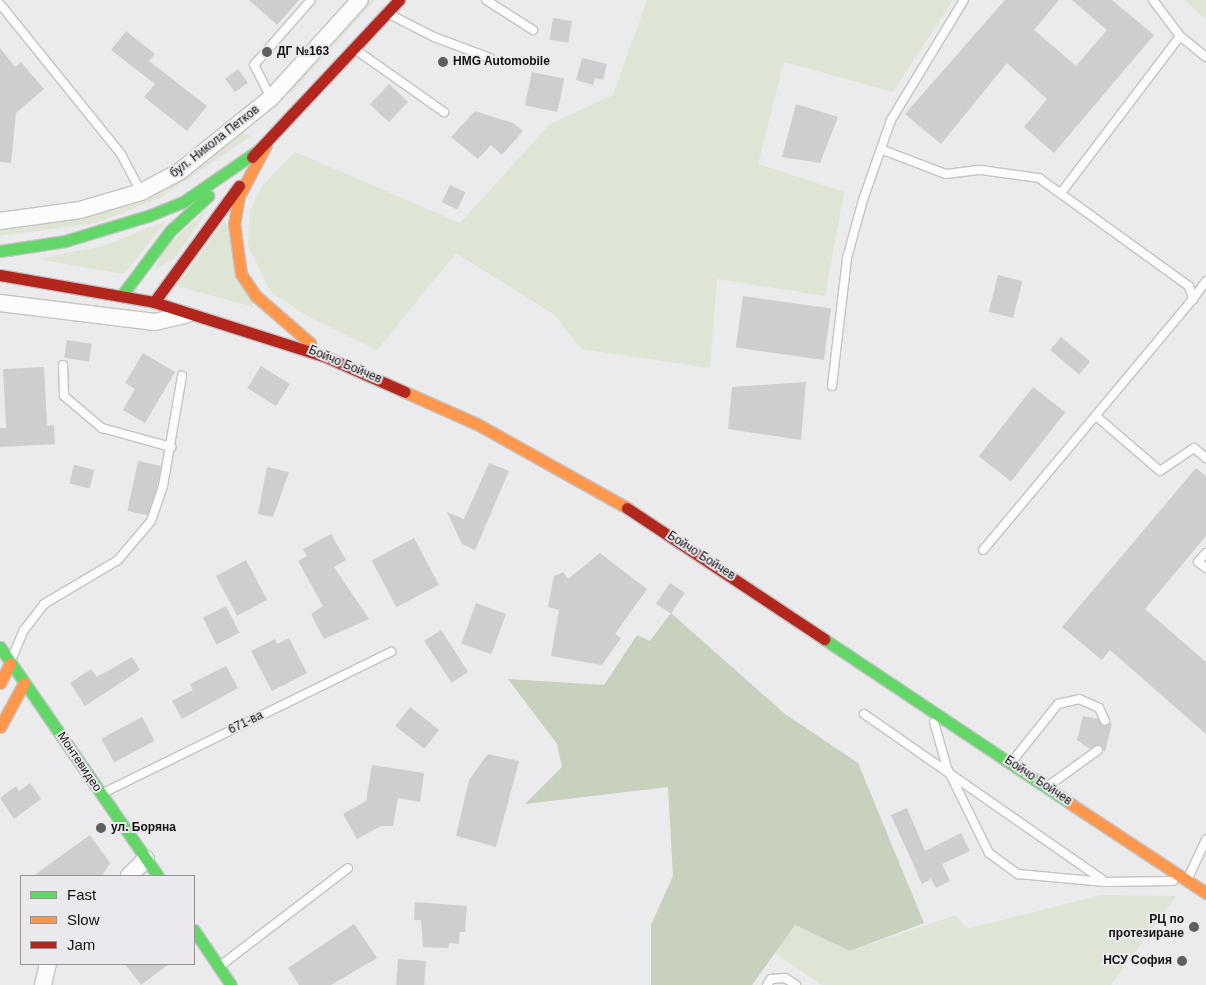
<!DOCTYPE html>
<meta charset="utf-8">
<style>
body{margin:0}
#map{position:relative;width:1206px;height:985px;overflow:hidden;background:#ebeaec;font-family:Arial,sans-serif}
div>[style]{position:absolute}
.green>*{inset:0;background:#dee5d5}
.forest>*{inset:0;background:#c8d1bd}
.building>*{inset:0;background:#cecdcf;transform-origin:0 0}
.roads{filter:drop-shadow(1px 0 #c4c3c5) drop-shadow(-1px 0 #c4c3c5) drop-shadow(0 1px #c4c3c5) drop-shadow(0 -1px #c4c3c5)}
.lane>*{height:8px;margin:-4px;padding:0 4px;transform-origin:4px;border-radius:4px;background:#fcfcfc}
.street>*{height:16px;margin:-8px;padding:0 8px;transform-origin:8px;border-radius:8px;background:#fcfcfc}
.fast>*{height:11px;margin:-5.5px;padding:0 5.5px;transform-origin:5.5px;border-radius:5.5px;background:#63d668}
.slow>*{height:11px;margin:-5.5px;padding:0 5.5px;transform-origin:5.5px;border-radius:5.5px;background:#ff974d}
.jam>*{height:11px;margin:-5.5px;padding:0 5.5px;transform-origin:5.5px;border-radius:5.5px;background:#b3261e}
.dots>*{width:14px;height:14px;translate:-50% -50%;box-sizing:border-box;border:2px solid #ebe9ed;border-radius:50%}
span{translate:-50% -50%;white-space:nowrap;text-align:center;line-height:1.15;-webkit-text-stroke:4px #ebe9ed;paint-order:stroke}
.poi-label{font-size:12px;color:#131213;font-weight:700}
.left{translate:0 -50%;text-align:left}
.right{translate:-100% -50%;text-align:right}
.street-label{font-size:12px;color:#131213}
.legend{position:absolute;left:20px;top:875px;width:175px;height:90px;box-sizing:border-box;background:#ebe9ed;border:1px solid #959396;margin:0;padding:6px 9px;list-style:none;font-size:15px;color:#131213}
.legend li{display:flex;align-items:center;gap:10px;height:25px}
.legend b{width:25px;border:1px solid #959396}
</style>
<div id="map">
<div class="green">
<div style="clip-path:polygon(361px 0,375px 0,292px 92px,281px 96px)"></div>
<div style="clip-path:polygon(647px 0,953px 0,893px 92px,784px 62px,758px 164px,844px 192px,825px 296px,717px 279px,710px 368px,581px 349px,555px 315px,456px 253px,377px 350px,309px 317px,271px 292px,248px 245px,250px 210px,262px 186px,295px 152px,460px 223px,550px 124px,613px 95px)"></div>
<div style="clip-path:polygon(1185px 0,1206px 0,1206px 20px)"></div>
<div style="clip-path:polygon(238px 131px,251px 136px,160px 198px,96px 223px,0 236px,0 224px,108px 208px)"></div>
<div style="clip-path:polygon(208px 209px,176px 257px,155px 270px,163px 249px)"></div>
<div style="clip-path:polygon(225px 220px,254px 307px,177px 286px)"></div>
<div style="clip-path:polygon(166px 221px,124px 274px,38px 259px,104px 246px)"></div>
<div style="clip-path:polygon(1101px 895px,1176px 896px,1111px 985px,822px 985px,775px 953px,795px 925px,850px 951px,956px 915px,967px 929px)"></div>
</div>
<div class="forest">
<div style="clip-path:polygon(671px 613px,785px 714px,858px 763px,924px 923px,850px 951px,795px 925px,752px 985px,651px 985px,651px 925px,673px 876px,668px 787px,525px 804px,562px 767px,557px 744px,508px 679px,604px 685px,637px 635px,650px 641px)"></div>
</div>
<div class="building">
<div style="clip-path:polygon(249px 0,299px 0,277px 25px)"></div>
<div style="clip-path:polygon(1005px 0,1059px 0,1034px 30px,1076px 66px,1107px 30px,1072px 0,1112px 0,1154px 35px,1054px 153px,1024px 127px,1047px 99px,1007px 63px,941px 144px,905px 114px)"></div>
<div style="left:553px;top:18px;width:19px;height:22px;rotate:9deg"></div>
<div style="clip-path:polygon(126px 31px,155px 54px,149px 61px,207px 106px,187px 131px,144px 97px,155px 84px,111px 50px)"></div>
<div style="clip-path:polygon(0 48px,15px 67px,21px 62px,44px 89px,16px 113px,11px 163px,0 162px)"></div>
<div style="clip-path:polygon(582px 58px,607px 64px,603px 80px,595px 78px,593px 85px,576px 80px)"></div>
<div style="left:238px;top:69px;width:17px;height:16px;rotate:54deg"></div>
<div style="left:532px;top:72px;width:33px;height:34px;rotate:12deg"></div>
<div style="left:389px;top:84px;width:26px;height:28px;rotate:43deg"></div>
<div style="clip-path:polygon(796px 104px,838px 117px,820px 163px,782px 157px)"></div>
<div style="clip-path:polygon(475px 111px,513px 123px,523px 131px,502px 155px,491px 145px,478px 159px,451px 137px)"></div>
<div style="left:450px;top:185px;width:17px;height:19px;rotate:25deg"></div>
<div style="left:998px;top:275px;width:25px;height:38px;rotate:14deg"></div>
<div style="left:743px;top:296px;width:89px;height:52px;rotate:8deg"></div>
<div style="left:1061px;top:337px;width:38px;height:17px;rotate:40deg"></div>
<div style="left:67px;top:340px;width:25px;height:18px;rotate:9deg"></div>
<div style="clip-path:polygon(143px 353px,175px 372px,145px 423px,123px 410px,135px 389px,125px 383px)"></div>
<div style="left:261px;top:366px;width:34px;height:26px;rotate:32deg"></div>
<div style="clip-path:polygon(44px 367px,47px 426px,54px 425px,55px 444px,0 447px,0 428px,6px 428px,3px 369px)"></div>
<div style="clip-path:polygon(806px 382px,801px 440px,728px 429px,732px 387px)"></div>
<div style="left:1033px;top:387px;width:41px;height:88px;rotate:38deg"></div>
<div style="left:138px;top:461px;width:24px;height:51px;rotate:12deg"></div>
<div style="clip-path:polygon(489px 463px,509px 471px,475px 550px,462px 544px,447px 512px,464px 519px)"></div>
<div style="left:74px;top:465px;width:21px;height:19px;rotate:14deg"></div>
<div style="clip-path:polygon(267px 467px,289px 472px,273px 517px,258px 514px)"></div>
<div style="clip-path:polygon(1196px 468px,1206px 476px,1206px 536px,1145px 609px,1206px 662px,1206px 734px,1110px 650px,1102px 660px,1062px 627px)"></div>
<div style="clip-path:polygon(331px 534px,346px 560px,334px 567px,369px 619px,324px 639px,311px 614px,323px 606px,298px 561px,307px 556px,303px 549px)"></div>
<div style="left:414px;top:538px;width:53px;height:48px;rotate:62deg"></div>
<div style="clip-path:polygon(600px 553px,647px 589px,615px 634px,621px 638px,602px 665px,551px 656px,559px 610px,548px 607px,554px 576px,563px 572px,568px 579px)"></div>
<div style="left:246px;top:560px;width:45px;height:34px;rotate:62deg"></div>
<div style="left:670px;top:583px;width:18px;height:25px;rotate:34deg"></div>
<div style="left:476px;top:603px;width:32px;height:43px;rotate:20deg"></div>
<div style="left:226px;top:606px;width:30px;height:26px;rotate:63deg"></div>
<div style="left:441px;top:630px;width:50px;height:20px;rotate:57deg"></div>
<div style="clip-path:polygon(289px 638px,307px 673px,272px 691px,251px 651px,275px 639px,277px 644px)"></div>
<div style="clip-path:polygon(132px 657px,140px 670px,85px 706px,70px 683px,91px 669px,97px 677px)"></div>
<div style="clip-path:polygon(226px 666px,238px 688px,182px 719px,172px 701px,193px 690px,190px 684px)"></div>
<div style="left:410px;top:707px;width:37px;height:24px;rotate:38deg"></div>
<div style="clip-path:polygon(1083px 716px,1098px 719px,1104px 726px,1112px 723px,1105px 752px,1100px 745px,1090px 749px,1077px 740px)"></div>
<div style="left:142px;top:717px;width:27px;height:46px;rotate:62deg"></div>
<div style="clip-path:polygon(488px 754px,519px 761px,496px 847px,456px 836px,469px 780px)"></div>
<div style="clip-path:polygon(372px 765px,424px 773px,420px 802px,398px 798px,393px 826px,381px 826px,357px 839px,343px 814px,366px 801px)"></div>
<div style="clip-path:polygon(30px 783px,41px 799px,14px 819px,0 798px,16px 786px,19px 791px)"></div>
<div style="clip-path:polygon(907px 808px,925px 851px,961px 833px,970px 851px,942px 864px,950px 881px,936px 888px,931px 879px,922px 884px,891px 815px)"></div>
<div style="clip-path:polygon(90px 835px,110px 863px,102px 876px,33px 876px)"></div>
<div style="clip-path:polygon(415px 902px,467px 906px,465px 932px,460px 932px,459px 944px,449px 943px,448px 948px,423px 947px,421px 920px,414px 920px)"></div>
<div style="clip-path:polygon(354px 924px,377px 958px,331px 985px,299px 985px,288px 968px)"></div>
<div style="left:398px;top:959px;width:28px;height:26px;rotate:4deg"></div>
<div style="clip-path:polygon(125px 964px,169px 964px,141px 985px)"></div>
</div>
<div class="roads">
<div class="lane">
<div style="left:486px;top:0;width:56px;rotate:32.6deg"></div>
<div style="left:0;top:4px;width:193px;rotate:51.1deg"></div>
<div style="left:121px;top:154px;width:43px;rotate:62.2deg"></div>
<div style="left:389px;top:14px;width:51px;rotate:27.1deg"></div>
<div style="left:434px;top:37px;width:60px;rotate:20.6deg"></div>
<div style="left:1180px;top:36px;width:33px;rotate:39deg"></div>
<div style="left:356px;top:50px;width:108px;rotate:35.2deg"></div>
<div style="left:271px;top:98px;width:37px;rotate:-117deg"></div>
<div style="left:254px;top:65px;width:86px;rotate:-48.8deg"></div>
<div style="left:883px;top:150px;width:67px;rotate:20.9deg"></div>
<div style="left:946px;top:174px;width:35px;rotate:-7deg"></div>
<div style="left:981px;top:170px;width:59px;rotate:7.9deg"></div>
<div style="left:1039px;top:178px;width:185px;rotate:35.8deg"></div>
<div style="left:1189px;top:286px;width:14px;rotate:73deg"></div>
<div style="left:1193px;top:299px;width:327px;rotate:129.9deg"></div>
<div style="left:1061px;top:193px;width:197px;rotate:-52.8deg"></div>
<div style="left:1180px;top:36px;width:45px;rotate:-126.9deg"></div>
<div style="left:1193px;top:299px;width:22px;rotate:-54deg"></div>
<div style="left:63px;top:365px;width:31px;rotate:88deg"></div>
<div style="left:64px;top:396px;width:50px;rotate:40.1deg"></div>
<div style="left:102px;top:428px;width:72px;rotate:15.4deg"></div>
<div style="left:832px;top:386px;width:129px;rotate:-83.3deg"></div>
<div style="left:847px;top:258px;width:60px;rotate:-74.6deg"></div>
<div style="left:863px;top:200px;width:85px;rotate:-70.7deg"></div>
<div style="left:891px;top:120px;width:140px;rotate:-58.7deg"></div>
<div style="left:1096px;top:416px;width:84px;rotate:40.7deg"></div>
<div style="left:1160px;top:471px;width:41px;rotate:-34.1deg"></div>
<div style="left:1194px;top:448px;width:16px;rotate:40deg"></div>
<div style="left:1206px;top:553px;width:12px;rotate:132deg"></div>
<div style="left:1198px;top:562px;width:10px;rotate:37deg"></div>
<div style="left:12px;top:658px;width:30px;rotate:-67deg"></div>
<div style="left:24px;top:630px;width:33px;rotate:-52deg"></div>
<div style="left:44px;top:604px;width:86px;rotate:-30.7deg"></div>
<div style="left:118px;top:560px;width:51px;rotate:-49.8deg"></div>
<div style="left:151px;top:521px;width:37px;rotate:-71deg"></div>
<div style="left:163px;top:486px;width:112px;rotate:-80.2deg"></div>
<div style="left:864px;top:714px;width:292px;rotate:34.8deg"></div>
<div style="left:934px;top:722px;width:48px;rotate:74.2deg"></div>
<div style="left:947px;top:768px;width:95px;rotate:63.7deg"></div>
<div style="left:989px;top:853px;width:36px;rotate:36deg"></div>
<div style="left:1018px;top:874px;width:87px;rotate:5.3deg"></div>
<div style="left:1105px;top:882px;width:68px;rotate:-0.8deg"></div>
<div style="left:1014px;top:759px;width:70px;rotate:-51.3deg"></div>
<div style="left:1058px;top:704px;width:22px;rotate:-13deg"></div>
<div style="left:1079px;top:699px;width:22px;rotate:24deg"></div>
<div style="left:1099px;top:708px;width:14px;rotate:65deg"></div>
<div style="left:1051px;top:784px;width:58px;rotate:-35.9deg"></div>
<div style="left:103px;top:793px;width:321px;rotate:-26.1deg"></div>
<div style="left:1189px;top:876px;width:40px;rotate:-65deg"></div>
<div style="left:220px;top:966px;width:161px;rotate:-37.4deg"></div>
<div style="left:767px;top:985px;width:7px;rotate:-56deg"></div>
<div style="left:771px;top:979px;width:14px;rotate:-4deg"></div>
<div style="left:785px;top:978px;width:13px;rotate:32deg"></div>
</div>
<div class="street">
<div style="left:0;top:221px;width:81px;rotate:-7.8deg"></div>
<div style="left:80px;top:210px;width:64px;rotate:-16.4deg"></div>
<div style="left:141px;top:192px;width:43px;rotate:-27.8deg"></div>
<div style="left:179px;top:172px;width:118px;rotate:-38.8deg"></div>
<div style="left:271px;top:98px;width:132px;rotate:-47.8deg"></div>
<div style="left:0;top:303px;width:156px;rotate:7deg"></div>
<div style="left:155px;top:322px;width:32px;rotate:-13deg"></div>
<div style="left:129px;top:876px;width:24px;rotate:-45deg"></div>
<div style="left:43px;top:985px;width:22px;rotate:-77deg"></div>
</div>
<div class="fast">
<div style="left:0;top:251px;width:66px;rotate:-8.7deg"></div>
<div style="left:65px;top:241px;width:87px;rotate:-16.8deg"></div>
<div style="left:148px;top:216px;width:38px;rotate:-22deg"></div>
<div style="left:183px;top:202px;width:101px;rotate:-34.5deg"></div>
<div style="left:122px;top:295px;width:80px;rotate:-53.1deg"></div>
<div style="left:170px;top:231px;width:52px;rotate:-42.6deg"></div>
<div style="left:824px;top:639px;width:297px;rotate:33.7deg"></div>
<div style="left:0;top:647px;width:278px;rotate:55.4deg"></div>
<div style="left:194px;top:930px;width:66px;rotate:56.1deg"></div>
</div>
<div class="slow">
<div style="left:265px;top:147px;width:55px;rotate:118deg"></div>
<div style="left:239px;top:196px;width:27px;rotate:100deg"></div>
<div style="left:234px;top:223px;width:51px;rotate:82.2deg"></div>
<div style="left:241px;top:274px;width:27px;rotate:56deg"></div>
<div style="left:256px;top:296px;width:72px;rotate:41deg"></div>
<div style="left:405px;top:392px;width:79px;rotate:24deg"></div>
<div style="left:477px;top:424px;width:172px;rotate:29.2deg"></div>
<div style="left:0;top:683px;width:22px;rotate:-63deg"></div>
<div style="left:0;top:727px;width:50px;rotate:-61.4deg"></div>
<div style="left:1071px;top:804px;width:162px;rotate:33.4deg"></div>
</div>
<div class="jam">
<div style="left:252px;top:157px;width:215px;rotate:-46.9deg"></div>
<div style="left:0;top:275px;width:156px;rotate:9.9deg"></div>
<div style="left:154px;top:302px;width:181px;rotate:17.7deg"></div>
<div style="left:326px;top:357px;width:86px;rotate:23.9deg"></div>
<div style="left:154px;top:302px;width:144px;rotate:-53.8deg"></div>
<div style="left:627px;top:508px;width:237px;rotate:33.6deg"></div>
</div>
</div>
<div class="dots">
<div style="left:267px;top:52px;background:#5f5e5f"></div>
<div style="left:443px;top:62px;background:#5f5e5f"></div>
<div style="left:101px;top:828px;background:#5f5e5f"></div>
<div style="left:1194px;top:927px;background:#5f5e5f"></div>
<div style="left:1182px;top:961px;background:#5f5e5f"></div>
</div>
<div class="poi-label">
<span class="left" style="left:277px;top:52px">ДГ №163</span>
<span class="left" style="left:453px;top:62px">HMG Automobile</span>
<span class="left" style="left:111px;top:828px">ул. Боряна</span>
<span class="right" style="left:1184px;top:927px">РЦ по<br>протезиране</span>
<span class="right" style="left:1172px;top:961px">НСУ София</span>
</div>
<div class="street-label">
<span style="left:215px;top:142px;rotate:-38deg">бул. Никола Петков</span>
<span style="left:345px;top:365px;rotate:23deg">Бойчо Бойчев</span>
<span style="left:701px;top:556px;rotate:33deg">Бойчо Бойчев</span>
<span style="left:246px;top:723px;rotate:-26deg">671-ва</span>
<span style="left:79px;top:762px;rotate:56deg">Монтевидео</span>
<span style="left:1038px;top:781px;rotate:34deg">Бойчо Бойчев</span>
</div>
<ul class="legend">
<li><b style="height:6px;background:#63d668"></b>Fast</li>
<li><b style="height:6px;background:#ff974d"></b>Slow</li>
<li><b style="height:6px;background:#b3261e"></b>Jam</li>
</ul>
</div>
